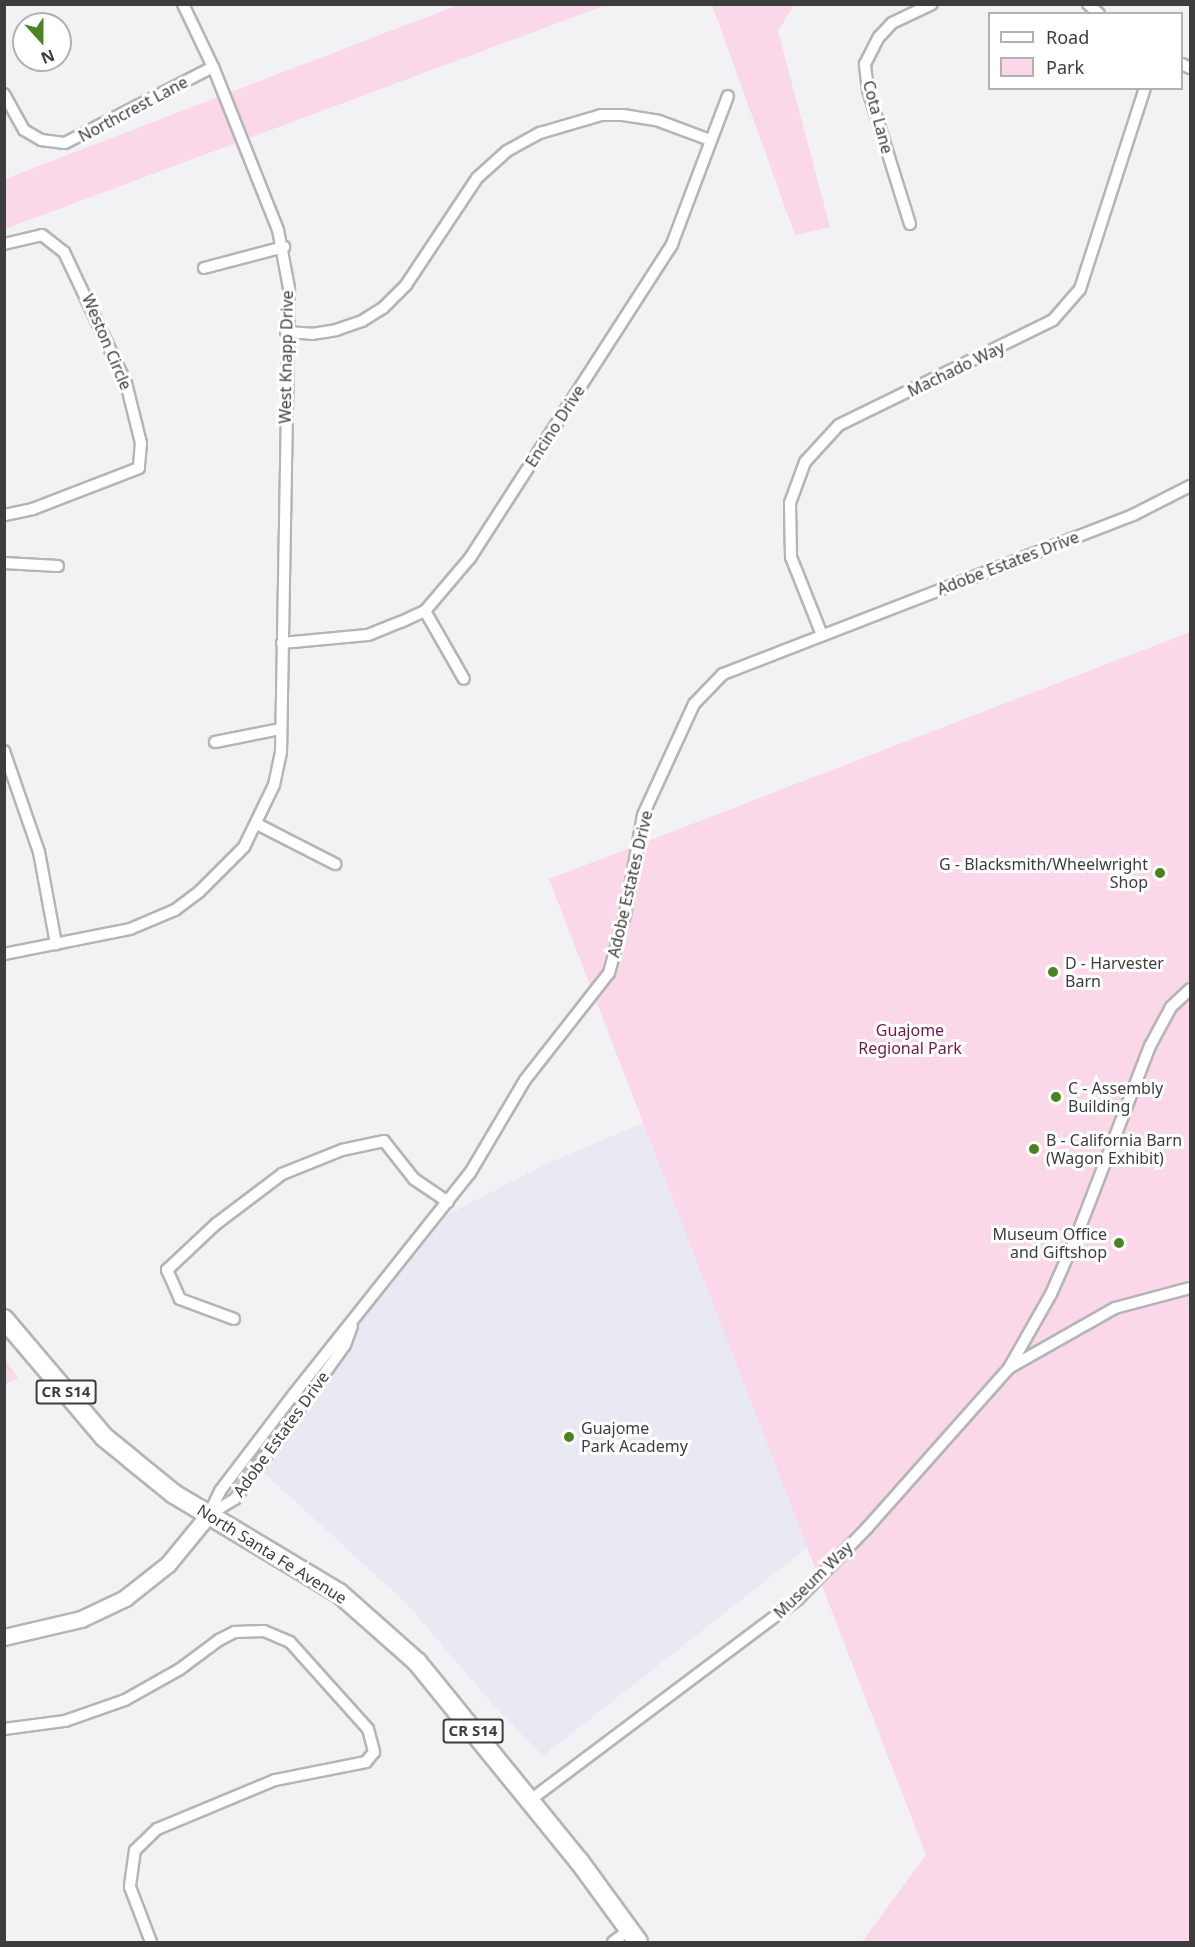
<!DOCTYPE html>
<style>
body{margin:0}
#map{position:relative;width:1195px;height:1947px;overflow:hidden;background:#f2f2f5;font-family:"Noto Sans",sans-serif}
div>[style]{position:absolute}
.built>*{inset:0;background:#e9e9f4}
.green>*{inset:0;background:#fad8e9}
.roads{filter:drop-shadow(2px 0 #b5b5b8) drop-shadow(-2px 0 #b5b5b8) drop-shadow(0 2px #b5b5b8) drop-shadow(0 -2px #b5b5b8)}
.minor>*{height:10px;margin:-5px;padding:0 5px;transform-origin:5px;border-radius:5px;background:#fff}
.secondary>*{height:15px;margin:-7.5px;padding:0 7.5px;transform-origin:7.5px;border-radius:7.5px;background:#fff}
.primary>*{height:18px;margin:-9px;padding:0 9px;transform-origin:9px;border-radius:9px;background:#fff}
.dots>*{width:16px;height:16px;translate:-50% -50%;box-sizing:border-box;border:3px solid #fff;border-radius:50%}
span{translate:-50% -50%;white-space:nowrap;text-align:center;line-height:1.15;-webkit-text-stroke:6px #fff;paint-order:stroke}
.shield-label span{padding:2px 4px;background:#fff;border:2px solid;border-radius:4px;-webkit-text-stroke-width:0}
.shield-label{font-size:15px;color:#3d3d3e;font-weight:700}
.street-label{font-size:16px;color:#3d3d3e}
.poi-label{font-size:16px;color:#3d3d3e}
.right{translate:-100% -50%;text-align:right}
.left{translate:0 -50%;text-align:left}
.park-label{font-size:16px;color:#721651}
.frame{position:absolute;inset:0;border:6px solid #3d3d3e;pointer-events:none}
.legend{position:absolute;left:988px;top:12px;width:195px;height:78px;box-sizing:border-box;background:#fff;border:2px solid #b1b1b2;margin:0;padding:8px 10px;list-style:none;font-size:18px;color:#3d3d3e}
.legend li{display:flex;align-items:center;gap:12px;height:30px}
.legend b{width:30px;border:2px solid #b1b1b2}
.north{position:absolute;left:12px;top:12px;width:60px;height:60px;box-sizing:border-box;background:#fff;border:2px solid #b1b1b2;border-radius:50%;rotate:159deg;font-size:16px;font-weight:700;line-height:24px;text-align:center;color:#3d3d3e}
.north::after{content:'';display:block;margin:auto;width:21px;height:27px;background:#4a8421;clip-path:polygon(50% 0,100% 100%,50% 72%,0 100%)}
</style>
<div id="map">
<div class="built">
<div style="clip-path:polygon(662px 1115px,882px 1489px,543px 1756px,493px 1705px,405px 1602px,250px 1460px,447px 1215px,550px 1162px)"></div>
</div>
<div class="green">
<div style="clip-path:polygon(458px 5px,606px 5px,5px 229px,5px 179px)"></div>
<div style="clip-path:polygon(712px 5px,794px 5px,778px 31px,830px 227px,795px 235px)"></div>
<div style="clip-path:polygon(1190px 632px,1190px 1942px,862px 1942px,926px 1855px,549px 879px)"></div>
<div style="clip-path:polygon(5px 1359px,18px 1378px,5px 1384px)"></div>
</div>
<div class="roads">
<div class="minor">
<div style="left:1088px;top:4px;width:15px;rotate:42deg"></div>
<div style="left:1182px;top:64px;width:9px;rotate:27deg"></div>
<div style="left:4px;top:94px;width:41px;rotate:60.9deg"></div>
<div style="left:24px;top:130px;width:20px;rotate:30deg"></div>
<div style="left:41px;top:140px;width:24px;rotate:7deg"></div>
<div style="left:65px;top:143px;width:166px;rotate:-27.2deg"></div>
<div style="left:910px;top:224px;width:140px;rotate:-107.4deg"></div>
<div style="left:868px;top:90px;width:26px;rotate:-97deg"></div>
<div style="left:865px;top:64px;width:30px;rotate:-63deg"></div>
<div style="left:879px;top:37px;width:19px;rotate:-47deg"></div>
<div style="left:892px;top:23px;width:44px;rotate:-25.4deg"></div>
<div style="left:4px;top:244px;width:39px;rotate:-13deg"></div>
<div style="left:42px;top:235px;width:28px;rotate:38deg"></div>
<div style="left:64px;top:252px;width:145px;rotate:64.7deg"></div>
<div style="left:126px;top:383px;width:62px;rotate:76deg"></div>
<div style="left:141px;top:443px;width:25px;rotate:95deg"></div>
<div style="left:139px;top:468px;width:114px;rotate:158.9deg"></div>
<div style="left:33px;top:509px;width:30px;rotate:168deg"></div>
<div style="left:204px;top:268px;width:83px;rotate:-14.7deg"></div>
<div style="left:286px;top:332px;width:26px;rotate:4deg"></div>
<div style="left:312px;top:334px;width:24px;rotate:-9deg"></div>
<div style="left:336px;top:330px;width:28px;rotate:-19deg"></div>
<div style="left:362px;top:321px;width:25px;rotate:-32deg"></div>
<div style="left:383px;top:308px;width:33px;rotate:-45deg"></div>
<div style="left:406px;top:285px;width:128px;rotate:-56.4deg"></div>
<div style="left:477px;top:178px;width:40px;rotate:-42deg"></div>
<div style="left:507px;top:151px;width:38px;rotate:-29deg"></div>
<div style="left:540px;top:133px;width:64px;rotate:-16.4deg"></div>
<div style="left:601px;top:115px;width:22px"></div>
<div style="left:623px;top:115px;width:36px;rotate:9deg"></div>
<div style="left:659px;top:121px;width:54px;rotate:20.4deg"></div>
<div style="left:4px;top:563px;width:54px;rotate:3.2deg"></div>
<div style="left:425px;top:611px;width:78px;rotate:60.2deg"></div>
<div style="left:822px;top:635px;width:84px;rotate:-111.7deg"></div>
<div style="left:791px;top:557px;width:54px;rotate:-91.1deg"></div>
<div style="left:790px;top:503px;width:44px;rotate:-69.9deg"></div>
<div style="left:805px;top:462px;width:50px;rotate:-47.4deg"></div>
<div style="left:839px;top:425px;width:238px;rotate:-26.1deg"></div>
<div style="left:1053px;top:320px;width:41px;rotate:-48.9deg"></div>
<div style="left:1080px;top:289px;width:211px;rotate:-72.1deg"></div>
<div style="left:282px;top:643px;width:86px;rotate:-5.3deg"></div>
<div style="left:368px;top:635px;width:35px;rotate:-22deg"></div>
<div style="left:401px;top:622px;width:26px;rotate:-25deg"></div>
<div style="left:425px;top:611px;width:70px;rotate:-49.7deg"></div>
<div style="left:470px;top:558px;width:373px;rotate:-57.2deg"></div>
<div style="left:672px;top:244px;width:158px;rotate:-69.3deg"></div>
<div style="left:215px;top:742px;width:66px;rotate:-11.3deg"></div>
<div style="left:4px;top:751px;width:107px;rotate:70.9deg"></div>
<div style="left:39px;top:852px;width:94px;rotate:79.5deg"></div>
<div style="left:257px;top:824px;width:88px;rotate:27.1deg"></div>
<div style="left:4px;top:954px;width:128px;rotate:-11.2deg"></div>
<div style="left:130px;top:929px;width:49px;rotate:-22.9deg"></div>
<div style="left:175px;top:910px;width:30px;rotate:-37deg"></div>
<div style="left:199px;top:892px;width:64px;rotate:-45deg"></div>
<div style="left:244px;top:847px;width:69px;rotate:-64.2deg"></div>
<div style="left:274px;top:785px;width:33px;rotate:-78deg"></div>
<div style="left:281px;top:753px;width:465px;rotate:-89deg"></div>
<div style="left:289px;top:288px;width:59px;rotate:-100.7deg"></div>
<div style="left:278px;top:230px;width:175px;rotate:-111.7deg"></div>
<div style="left:213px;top:67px;width:70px;rotate:-115.5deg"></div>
<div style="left:234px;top:1319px;width:58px;rotate:-159.7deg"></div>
<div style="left:180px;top:1299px;width:32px;rotate:-114deg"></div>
<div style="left:167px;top:1270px;width:67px;rotate:-43.2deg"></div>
<div style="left:216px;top:1224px;width:83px;rotate:-37.1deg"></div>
<div style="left:282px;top:1174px;width:65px;rotate:-21.8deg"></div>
<div style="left:342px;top:1150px;width:43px;rotate:-12.1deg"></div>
<div style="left:384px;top:1141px;width:48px;rotate:51.7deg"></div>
<div style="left:414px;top:1179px;width:41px;rotate:34.1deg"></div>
<div style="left:1009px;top:1368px;width:122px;rotate:-29.5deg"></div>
<div style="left:1115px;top:1308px;width:78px;rotate:-14.9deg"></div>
<div style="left:209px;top:1514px;width:25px;rotate:-64deg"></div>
<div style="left:220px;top:1491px;width:122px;rotate:-52.7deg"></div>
<div style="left:294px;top:1394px;width:283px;rotate:-51.5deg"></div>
<div style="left:470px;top:1173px;width:108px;rotate:-59.4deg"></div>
<div style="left:525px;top:1080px;width:136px;rotate:-51.9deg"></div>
<div style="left:609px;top:973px;width:60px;rotate:-74.6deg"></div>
<div style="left:625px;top:915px;width:102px;rotate:-79.8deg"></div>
<div style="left:643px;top:815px;width:122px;rotate:-65.3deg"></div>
<div style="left:694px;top:704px;width:42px;rotate:-46deg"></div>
<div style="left:723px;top:674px;width:440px;rotate:-21.2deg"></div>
<div style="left:1133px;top:515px;width:64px;rotate:-27deg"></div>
<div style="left:210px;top:1514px;width:29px;rotate:-31deg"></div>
<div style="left:235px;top:1499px;width:189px;rotate:-54.5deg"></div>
<div style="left:345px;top:1345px;width:20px;rotate:-70deg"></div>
<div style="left:4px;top:1729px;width:62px;rotate:-7.5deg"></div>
<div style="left:65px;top:1721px;width:64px;rotate:-19.3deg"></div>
<div style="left:125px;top:1700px;width:63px;rotate:-29.4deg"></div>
<div style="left:180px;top:1669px;width:49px;rotate:-36.6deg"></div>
<div style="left:219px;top:1640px;width:18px;rotate:-27deg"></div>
<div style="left:235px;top:1632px;width:29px;rotate:-2deg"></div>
<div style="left:264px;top:1631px;width:28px;rotate:23deg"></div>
<div style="left:290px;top:1642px;width:117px;rotate:48.1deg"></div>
<div style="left:368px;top:1729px;width:24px;rotate:75deg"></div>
<div style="left:374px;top:1752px;width:13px;rotate:129deg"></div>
<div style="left:366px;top:1762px;width:93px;rotate:168.8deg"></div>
<div style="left:275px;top:1780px;width:128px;rotate:157.4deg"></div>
<div style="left:157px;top:1829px;width:30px;rotate:136deg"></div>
<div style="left:135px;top:1850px;width:37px;rotate:98deg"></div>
<div style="left:130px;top:1887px;width:59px;rotate:69.1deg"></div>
<div style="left:529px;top:1801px;width:336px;rotate:-36.9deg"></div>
<div style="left:798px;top:1599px;width:99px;rotate:-45.8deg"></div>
<div style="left:867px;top:1528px;width:214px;rotate:-48.4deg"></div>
<div style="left:1009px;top:1368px;width:85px;rotate:-60.4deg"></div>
<div style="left:1051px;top:1294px;width:64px;rotate:-66.2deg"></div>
<div style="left:1077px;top:1235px;width:203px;rotate:-68.9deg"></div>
<div style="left:1150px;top:1046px;width:44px;rotate:-61.7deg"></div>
<div style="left:1171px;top:1007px;width:26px;rotate:-43deg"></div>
<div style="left:613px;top:1942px;width:20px;rotate:-37deg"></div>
</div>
<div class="secondary">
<div style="left:4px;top:1637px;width:79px;rotate:-13.2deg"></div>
<div style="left:81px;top:1619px;width:49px;rotate:-25.5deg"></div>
<div style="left:125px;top:1598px;width:55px;rotate:-38.3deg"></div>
<div style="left:168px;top:1564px;width:65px;rotate:-50.6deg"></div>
</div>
<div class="primary">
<div style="left:4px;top:1319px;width:155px;rotate:49.7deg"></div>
<div style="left:104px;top:1437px;width:36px;rotate:39deg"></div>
<div style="left:132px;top:1460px;width:54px;rotate:39deg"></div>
<div style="left:174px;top:1494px;width:192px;rotate:31deg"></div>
<div style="left:339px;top:1593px;width:104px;rotate:41.5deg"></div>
<div style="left:417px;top:1662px;width:257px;rotate:50.9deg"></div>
<div style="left:579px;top:1861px;width:100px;rotate:53.9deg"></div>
</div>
</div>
<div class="dots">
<div style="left:1160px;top:873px;background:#4a8421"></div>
<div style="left:1053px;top:972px;background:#4a8421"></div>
<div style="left:1056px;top:1097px;background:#4a8421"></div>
<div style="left:1034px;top:1149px;background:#4a8421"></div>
<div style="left:1119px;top:1243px;background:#4a8421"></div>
<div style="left:569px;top:1437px;background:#4a8421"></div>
</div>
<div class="shield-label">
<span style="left:66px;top:1392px">CR S14</span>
<span style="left:473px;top:1731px">CR S14</span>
</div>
<div class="street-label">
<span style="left:133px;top:109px;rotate:-28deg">Northcrest Lane</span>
<span style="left:878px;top:117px;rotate:75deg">Cota Lane</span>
<span style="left:107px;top:342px;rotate:67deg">Weston Circle</span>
<span style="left:286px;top:357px;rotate:-89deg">West Knapp Drive</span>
<span style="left:956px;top:369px;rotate:-26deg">Machado Way</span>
<span style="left:555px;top:426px;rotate:-57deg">Encino Drive</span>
<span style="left:1008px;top:563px;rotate:-21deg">Adobe Estates Drive</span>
<span style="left:630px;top:884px;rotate:-77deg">Adobe Estates Drive</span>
<span style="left:281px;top:1434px;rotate:-54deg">Adobe Estates Drive</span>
<span style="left:272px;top:1554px;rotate:32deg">North Santa Fe Avenue</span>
<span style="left:813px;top:1580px;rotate:-44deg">Museum Way</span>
</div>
<div class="poi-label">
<span class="right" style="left:1148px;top:873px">G - Blacksmith/Wheelwright<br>Shop</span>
<span class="left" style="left:1065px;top:972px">D - Harvester<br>Barn</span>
<span class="left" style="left:1068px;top:1097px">C - Assembly<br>Building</span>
<span class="left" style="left:1046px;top:1149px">B - California Barn<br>(Wagon Exhibit)</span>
<span class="right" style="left:1107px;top:1243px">Museum Office<br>and Giftshop</span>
<span class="left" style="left:581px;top:1437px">Guajome<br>Park Academy</span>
</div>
<div class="park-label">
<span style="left:910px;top:1039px">Guajome<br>Regional Park</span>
</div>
<div class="frame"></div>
<ul class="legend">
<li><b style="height:8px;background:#fff"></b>Road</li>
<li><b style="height:16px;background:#fad8e9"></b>Park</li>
</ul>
<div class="north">N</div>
</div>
